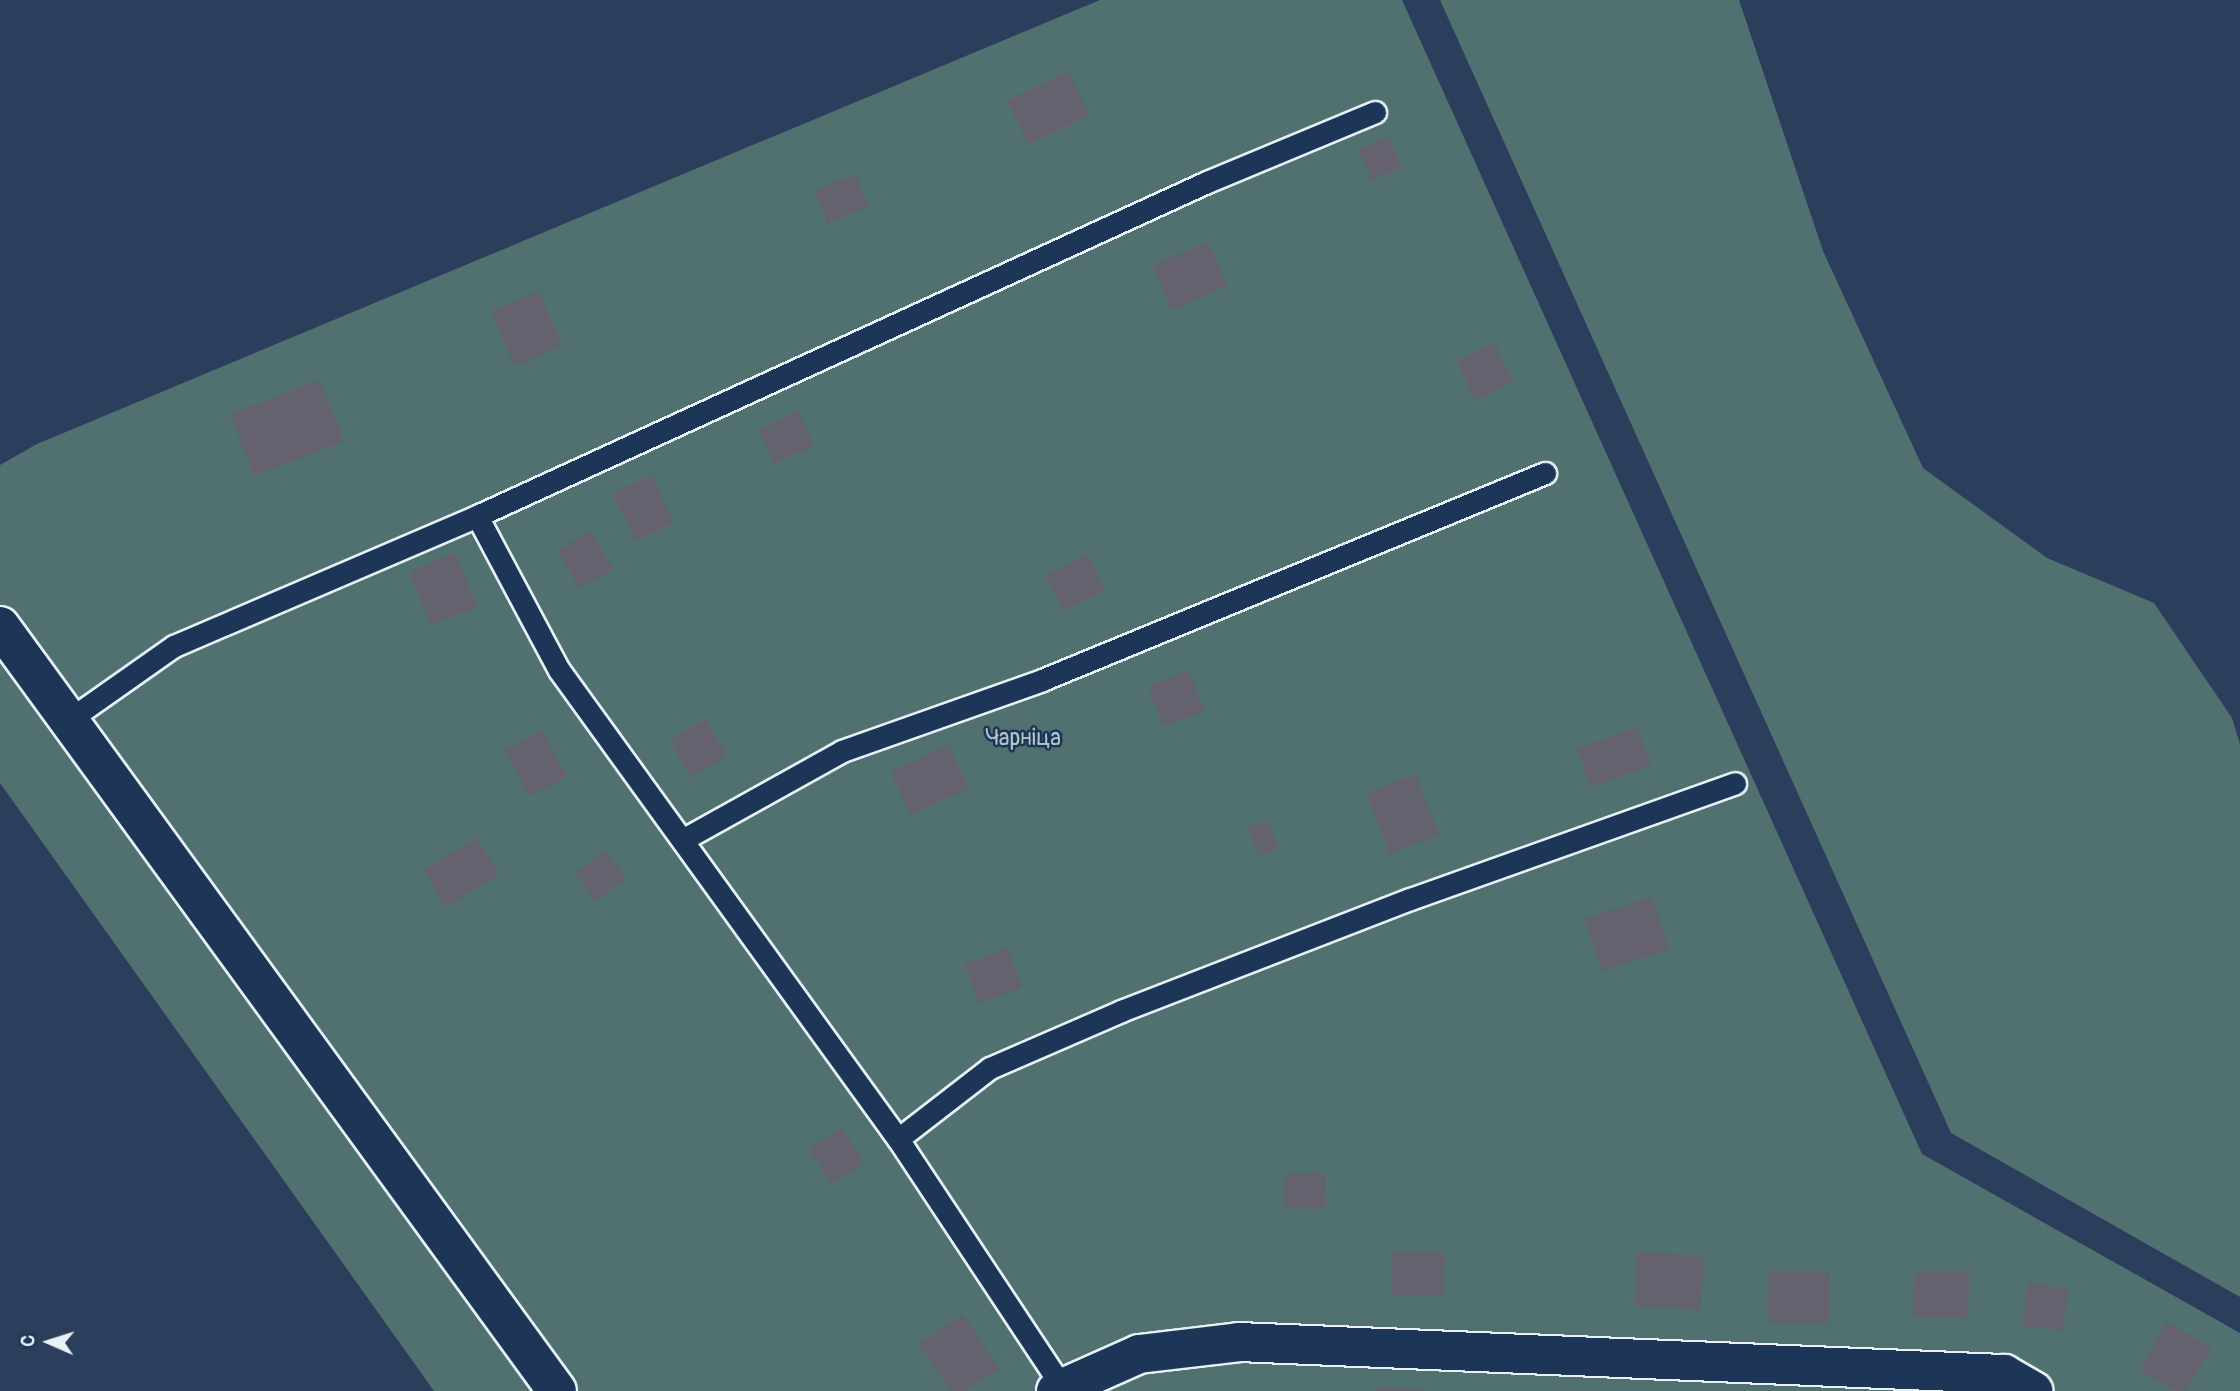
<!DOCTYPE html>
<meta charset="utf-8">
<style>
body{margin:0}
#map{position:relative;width:2240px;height:1391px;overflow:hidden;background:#2b3e5c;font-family:Pangolin,sans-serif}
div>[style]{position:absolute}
.green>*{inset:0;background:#517170}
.building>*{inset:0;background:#64626e;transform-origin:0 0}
.roads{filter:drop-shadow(2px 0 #e8f1f8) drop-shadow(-2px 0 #e8f1f8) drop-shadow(0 2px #e8f1f8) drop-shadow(0 -2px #e8f1f8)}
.service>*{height:21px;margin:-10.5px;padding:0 10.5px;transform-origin:10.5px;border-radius:10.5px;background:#1d3557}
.minor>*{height:38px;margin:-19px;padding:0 19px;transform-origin:19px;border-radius:19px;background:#1d3557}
.secondary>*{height:38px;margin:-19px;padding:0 19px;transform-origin:19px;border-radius:19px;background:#1d3557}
span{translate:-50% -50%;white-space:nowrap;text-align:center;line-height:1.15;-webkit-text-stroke:5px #1d3557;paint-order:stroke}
.park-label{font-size:23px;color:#b3c4c8}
.north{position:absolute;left:14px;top:1307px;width:70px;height:70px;-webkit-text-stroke:5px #1d3557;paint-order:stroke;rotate:273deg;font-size:19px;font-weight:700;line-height:28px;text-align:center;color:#e8f1f8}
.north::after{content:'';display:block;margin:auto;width:24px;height:32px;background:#e8f1f8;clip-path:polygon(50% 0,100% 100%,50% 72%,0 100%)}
</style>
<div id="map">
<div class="green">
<div style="clip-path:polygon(1100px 0,1402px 0,1922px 1154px,2240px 1333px,2240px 1391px,434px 1391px,0 783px,0 465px,37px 444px)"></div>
<div style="clip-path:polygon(1440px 0,1739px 0,1823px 251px,1923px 468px,2047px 558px,2154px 603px,2232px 718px,2240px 744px,2240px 1297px,1951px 1133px)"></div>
</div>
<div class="building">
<div style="left:1068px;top:71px;width:49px;height:68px;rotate:64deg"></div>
<div style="left:1388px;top:136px;width:34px;height:33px;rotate:66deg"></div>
<div style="left:856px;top:174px;width:35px;height:45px;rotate:68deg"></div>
<div style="left:1208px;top:242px;width:48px;height:60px;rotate:67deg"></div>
<div style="left:539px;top:291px;width:60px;height:52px;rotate:67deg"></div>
<div style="left:1495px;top:343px;width:43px;height:42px;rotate:65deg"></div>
<div style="left:320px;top:380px;width:66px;height:96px;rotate:69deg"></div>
<div style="left:798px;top:411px;width:38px;height:44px;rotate:65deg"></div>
<div style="left:651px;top:475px;width:53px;height:43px;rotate:64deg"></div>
<div style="left:591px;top:531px;width:44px;height:39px;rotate:60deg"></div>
<div style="left:456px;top:553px;width:58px;height:50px;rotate:69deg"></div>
<div style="left:1088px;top:554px;width:40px;height:48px;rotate:63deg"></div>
<div style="left:1189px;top:670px;width:44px;height:44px;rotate:69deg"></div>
<div style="left:706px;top:719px;width:43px;height:42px;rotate:61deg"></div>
<div style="left:1637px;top:727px;width:41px;height:64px;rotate:70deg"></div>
<div style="left:542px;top:730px;width:52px;height:42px;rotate:62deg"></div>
<div style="left:949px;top:745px;width:48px;height:64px;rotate:66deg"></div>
<div style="left:1416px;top:774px;width:65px;height:53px;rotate:69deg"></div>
<div style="left:1267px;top:820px;width:30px;height:21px;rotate:67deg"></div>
<div style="left:477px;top:838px;width:43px;height:62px;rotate:59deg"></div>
<div style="left:605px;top:850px;width:35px;height:38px;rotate:53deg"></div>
<div style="left:1652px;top:897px;width:55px;height:71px;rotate:72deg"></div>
<div style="left:1007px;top:948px;width:42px;height:46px;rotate:69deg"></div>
<div style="left:842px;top:1128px;width:41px;height:39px;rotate:58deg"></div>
<div style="left:1285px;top:1173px;width:41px;height:35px;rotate:1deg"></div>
<div style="left:1443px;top:1252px;width:44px;height:51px;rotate:90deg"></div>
<div style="left:1637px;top:1252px;width:67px;height:54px;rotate:3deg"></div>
<div style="left:1769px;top:1270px;width:61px;height:52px;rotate:2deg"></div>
<div style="left:1914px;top:1271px;width:55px;height:46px;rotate:1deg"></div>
<div style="left:2028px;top:1283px;width:41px;height:43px;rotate:8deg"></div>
<div style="clip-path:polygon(963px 1314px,999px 1368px,964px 1391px,950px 1391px,919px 1344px)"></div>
<div style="left:2167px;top:1322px;width:51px;height:55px;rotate:30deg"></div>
<div style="clip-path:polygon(1374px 1388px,1426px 1389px,1426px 1391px,1374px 1391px)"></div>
</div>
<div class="roads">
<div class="service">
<div style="left:477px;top:516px;width:174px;rotate:62deg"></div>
<div style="left:559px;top:670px;width:579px;rotate:54.14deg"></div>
<div style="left:898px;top:1139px;width:297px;rotate:56.5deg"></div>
<div style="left:70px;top:719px;width:127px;rotate:-35.1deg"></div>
<div style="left:174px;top:646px;width:330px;rotate:-23.2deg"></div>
<div style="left:477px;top:516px;width:803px;rotate:-24.59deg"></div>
<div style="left:1207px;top:182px;width:182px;rotate:-22.6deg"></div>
<div style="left:684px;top:839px;width:181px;rotate:-29.1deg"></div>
<div style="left:842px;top:751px;width:212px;rotate:-19.5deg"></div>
<div style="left:1042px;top:680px;width:544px;rotate:-22.37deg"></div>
<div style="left:898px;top:1139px;width:116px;rotate:-37.7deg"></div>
<div style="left:990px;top:1068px;width:143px;rotate:-23.5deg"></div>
<div style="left:1121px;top:1011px;width:310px;rotate:-21.2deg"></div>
<div style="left:1410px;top:899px;width:345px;rotate:-19.6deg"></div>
</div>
<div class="minor">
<div style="left:1056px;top:1391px;width:91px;rotate:-24deg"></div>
<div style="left:1139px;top:1354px;width:101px;rotate:-6.8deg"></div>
<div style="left:1239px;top:1342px;width:766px;rotate:2.4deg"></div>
<div style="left:2004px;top:1374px;width:34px;rotate:30deg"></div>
</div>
<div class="secondary">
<div style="left:0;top:626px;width:946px;rotate:53.94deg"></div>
</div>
</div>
<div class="park-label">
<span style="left:1023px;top:738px">Чарніца</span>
</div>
<div class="north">С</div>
</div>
